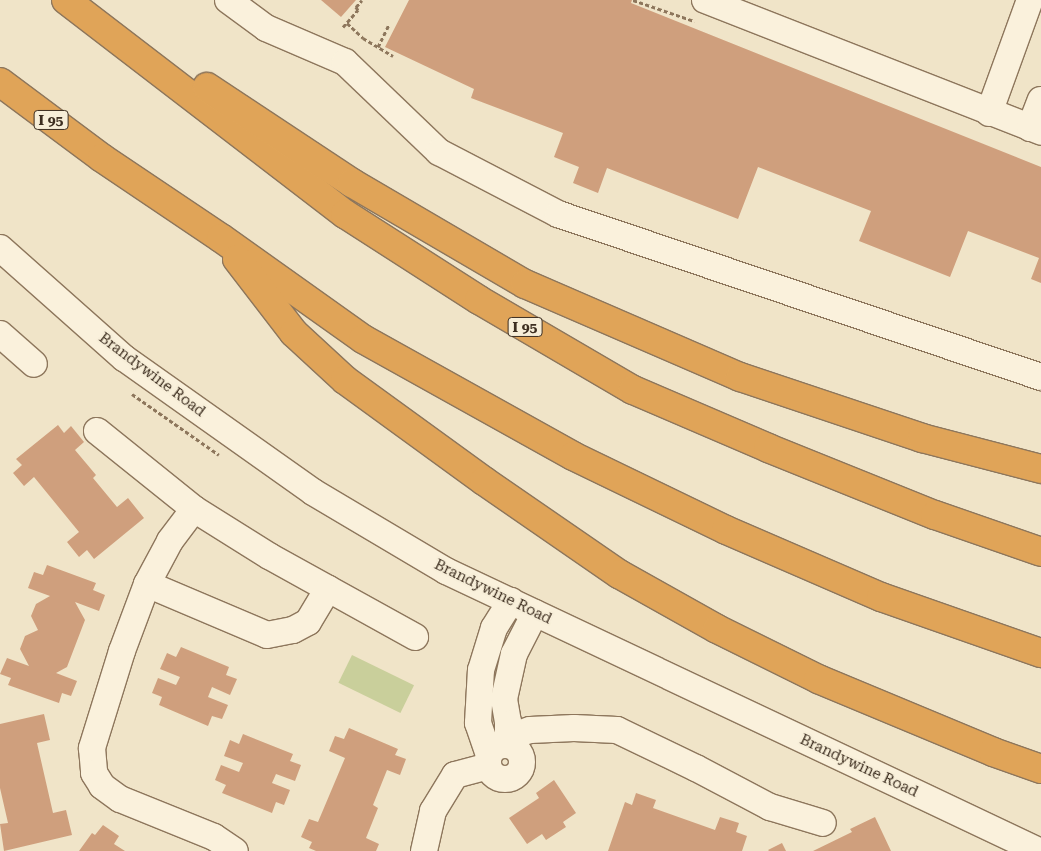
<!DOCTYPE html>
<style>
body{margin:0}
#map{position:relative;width:1041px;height:851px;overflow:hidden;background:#f0e4c8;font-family:"Roboto Serif",serif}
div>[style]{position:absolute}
.green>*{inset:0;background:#c9cf9b;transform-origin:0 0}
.building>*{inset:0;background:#cf9f7d}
.path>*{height:3px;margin-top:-1.5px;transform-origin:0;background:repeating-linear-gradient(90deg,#8d765c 0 4px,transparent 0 6.5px)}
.roads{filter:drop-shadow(1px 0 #8d765c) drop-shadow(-1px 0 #8d765c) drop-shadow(0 1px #8d765c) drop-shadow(0 -1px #8d765c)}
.minor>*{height:26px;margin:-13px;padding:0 13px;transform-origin:13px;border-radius:13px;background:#faf1dc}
.minor>.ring{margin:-13px;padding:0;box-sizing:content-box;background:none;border:26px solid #faf1dc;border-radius:50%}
.highway>*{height:28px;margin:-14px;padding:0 14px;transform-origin:14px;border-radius:14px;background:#e0a458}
span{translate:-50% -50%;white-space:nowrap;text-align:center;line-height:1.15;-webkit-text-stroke:4px #f7eed8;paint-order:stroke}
.shield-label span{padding:1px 4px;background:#f7eed8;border:1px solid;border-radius:4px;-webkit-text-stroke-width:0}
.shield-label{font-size:14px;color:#3d2e20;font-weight:700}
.street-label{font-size:15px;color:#3d2e20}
</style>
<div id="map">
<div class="green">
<div style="left:352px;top:655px;width:69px;height:31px;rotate:26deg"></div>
</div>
<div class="building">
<div style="clip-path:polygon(321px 0,356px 0,341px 17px)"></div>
<div style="clip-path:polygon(409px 0,632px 0,631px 3px,1041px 167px,1041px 283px,1031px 279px,1039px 258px,968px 231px,950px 277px,859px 241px,871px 211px,758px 167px,738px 219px,607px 168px,598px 193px,573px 183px,579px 167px,554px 157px,563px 133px,471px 98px,474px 89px,385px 47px)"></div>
<div style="clip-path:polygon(58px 425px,64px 433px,71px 426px,84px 442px,75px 450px,96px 475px,93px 478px,117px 507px,128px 498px,144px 518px,94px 559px,87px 550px,79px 557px,67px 542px,79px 532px,34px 477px,24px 486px,13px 473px,22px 465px,16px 459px)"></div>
<div style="clip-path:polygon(47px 565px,96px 583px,93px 590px,105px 595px,99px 611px,75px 602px,85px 620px,67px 667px,56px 673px,77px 681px,71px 696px,62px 693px,59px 703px,8px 685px,11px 678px,0 674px,7px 658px,29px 666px,20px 649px,25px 636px,38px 630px,31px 616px,36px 604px,50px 596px,28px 588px,34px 572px,43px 575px)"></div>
<div style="clip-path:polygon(181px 647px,229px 667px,226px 675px,237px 679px,230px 695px,212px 687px,208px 697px,228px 705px,222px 719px,212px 716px,208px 726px,159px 705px,162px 697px,152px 693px,158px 678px,176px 685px,180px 677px,160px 669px,167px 653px,176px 657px)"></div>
<div style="clip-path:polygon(44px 714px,50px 740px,37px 743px,53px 813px,66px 810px,72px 835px,4px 851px,0 824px,8px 823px,0 788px,0 724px)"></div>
<div style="clip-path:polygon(349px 728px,398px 749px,395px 755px,406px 759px,400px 775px,387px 770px,373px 805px,378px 808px,366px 838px,379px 844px,376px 851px,316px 851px,309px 848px,312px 842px,301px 837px,309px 819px,318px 822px,345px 758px,329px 751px,335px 736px,344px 739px)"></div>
<div style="clip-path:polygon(243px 734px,293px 754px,290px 761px,301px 765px,295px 781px,276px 774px,272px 783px,290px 790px,284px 805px,276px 802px,272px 813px,222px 793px,226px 785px,215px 780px,221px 765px,239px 772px,243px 763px,224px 756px,230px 740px,239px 744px)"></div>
<div style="clip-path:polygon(554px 780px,576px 813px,563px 822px,566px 827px,546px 840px,542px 834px,527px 844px,509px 818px,539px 798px,536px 793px)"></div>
<div style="clip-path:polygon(636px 793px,656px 800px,653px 808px,715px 830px,720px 817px,739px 823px,736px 832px,747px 836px,742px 851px,608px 851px,625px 802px,632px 805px)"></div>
<div style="clip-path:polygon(875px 817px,891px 851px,813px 851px,852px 832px,850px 829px)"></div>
<div style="clip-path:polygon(103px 825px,119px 836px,114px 844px,125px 851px,79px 851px,92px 833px,95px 835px)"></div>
<div style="clip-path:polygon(782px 843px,786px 851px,769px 851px,768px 850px)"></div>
</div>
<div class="path">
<div style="left:633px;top:0;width:65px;rotate:19deg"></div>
<div style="left:347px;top:23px;width:22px;rotate:43deg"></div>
<div style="left:363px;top:38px;width:35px;rotate:31deg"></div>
<div style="left:343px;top:27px;width:23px;rotate:-49deg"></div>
<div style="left:358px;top:10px;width:4px;rotate:-124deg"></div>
<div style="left:356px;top:7px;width:9px;rotate:-49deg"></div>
<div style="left:378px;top:47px;width:25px;rotate:-64deg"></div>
<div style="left:132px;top:394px;width:106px;rotate:35deg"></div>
</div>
<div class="roads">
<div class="minor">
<div style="left:228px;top:0;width:47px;rotate:36.4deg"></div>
<div style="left:266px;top:28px;width:86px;rotate:23.3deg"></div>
<div style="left:345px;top:62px;width:130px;rotate:43.8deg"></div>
<div style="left:439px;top:152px;width:134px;rotate:27.5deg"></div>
<div style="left:558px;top:214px;width:510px;rotate:18.65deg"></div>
<div style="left:705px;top:0;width:361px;rotate:21.4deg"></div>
<div style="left:989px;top:113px;width:120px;rotate:-70.1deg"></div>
<div style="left:1030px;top:128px;width:30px;rotate:-69deg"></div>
<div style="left:0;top:248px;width:166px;rotate:41.6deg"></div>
<div style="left:124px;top:358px;width:232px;rotate:35.3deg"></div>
<div style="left:313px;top:492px;width:155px;rotate:30.7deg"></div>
<div style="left:446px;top:571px;width:656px;rotate:25.28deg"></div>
<div style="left:0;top:334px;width:45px;rotate:41.4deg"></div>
<div style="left:97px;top:431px;width:124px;rotate:38.8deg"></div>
<div style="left:194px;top:509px;width:89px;rotate:32.1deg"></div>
<div style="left:269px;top:556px;width:167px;rotate:29deg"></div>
<div style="left:194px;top:509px;width:40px;rotate:127deg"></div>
<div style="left:170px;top:541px;width:49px;rotate:118.1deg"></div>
<div style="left:147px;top:584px;width:72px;rotate:110.5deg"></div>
<div style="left:122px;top:651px;width:102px;rotate:107.2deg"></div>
<div style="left:92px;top:748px;width:25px;rotate:85deg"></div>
<div style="left:94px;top:773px;width:15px;rotate:58deg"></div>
<div style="left:102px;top:786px;width:22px;rotate:36deg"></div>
<div style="left:120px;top:799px;width:101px;rotate:22deg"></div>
<div style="left:214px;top:837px;width:25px;rotate:34deg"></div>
<div style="left:147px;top:584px;width:130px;rotate:23deg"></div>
<div style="left:267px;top:635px;width:26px;rotate:-11deg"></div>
<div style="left:293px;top:630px;width:17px;rotate:-28deg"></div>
<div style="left:308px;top:622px;width:39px;rotate:-59deg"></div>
<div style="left:508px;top:744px;width:17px;rotate:-40deg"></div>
<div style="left:521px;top:733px;width:9px;rotate:-18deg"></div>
<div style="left:530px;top:730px;width:44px;rotate:-2.6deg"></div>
<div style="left:574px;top:728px;width:43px;rotate:2.7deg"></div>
<div style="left:617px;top:730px;width:88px;rotate:25.7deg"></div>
<div style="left:696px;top:768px;width:84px;rotate:27.8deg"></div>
<div style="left:770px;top:807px;width:55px;rotate:16.8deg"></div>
<div style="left:508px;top:744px;width:22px;rotate:-90deg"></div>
<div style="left:508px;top:722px;width:23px;rotate:-100deg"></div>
<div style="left:504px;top:699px;width:46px;rotate:-77.5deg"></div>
<div style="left:514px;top:654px;width:46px;rotate:-62.9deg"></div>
<div class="ring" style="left:488px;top:745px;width:8px;height:8px"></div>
<div style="left:489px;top:755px;width:34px;rotate:-109deg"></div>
<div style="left:478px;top:723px;width:53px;rotate:-86.8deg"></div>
<div style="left:481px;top:670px;width:44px;rotate:-72.8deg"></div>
<div style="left:494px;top:628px;width:32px;rotate:-58deg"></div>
<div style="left:424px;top:851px;width:41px;rotate:-77.3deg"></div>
<div style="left:433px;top:811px;width:42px;rotate:-58.6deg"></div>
<div style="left:455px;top:775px;width:34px;rotate:-15deg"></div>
</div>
<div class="highway">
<div style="left:66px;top:0;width:352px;rotate:37.5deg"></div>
<div style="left:345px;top:214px;width:159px;rotate:32.7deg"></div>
<div style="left:479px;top:300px;width:178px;rotate:30.3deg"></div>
<div style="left:633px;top:390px;width:147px;rotate:23.2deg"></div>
<div style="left:768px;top:448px;width:180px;rotate:21.9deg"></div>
<div style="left:935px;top:515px;width:112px;rotate:19.2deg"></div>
<div style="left:0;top:82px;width:127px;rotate:36.7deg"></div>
<div style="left:102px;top:158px;width:143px;rotate:33.9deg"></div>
<div style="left:221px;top:238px;width:174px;rotate:35.4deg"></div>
<div style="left:363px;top:339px;width:240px;rotate:29.1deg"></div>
<div style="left:573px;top:456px;width:170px;rotate:25.8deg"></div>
<div style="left:726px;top:530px;width:169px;rotate:23.4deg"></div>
<div style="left:881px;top:597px;width:170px;rotate:19.3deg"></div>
<div style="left:207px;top:87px;width:174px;rotate:33.5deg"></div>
<div style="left:352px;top:183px;width:200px;rotate:30.3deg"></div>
<div style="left:525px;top:284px;width:234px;rotate:23.4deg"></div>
<div style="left:740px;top:377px;width:192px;rotate:18.5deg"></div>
<div style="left:922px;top:438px;width:123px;rotate:14.6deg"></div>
<div style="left:237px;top:259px;width:93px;rotate:52.4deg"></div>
<div style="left:294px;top:333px;width:69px;rotate:42.7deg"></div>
<div style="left:345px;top:380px;width:172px;rotate:36deg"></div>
<div style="left:484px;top:481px;width:164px;rotate:34.6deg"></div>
<div style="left:619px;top:574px;width:112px;rotate:29.3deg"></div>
<div style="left:717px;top:629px;width:113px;rotate:26.3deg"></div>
<div style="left:818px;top:679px;width:190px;rotate:22.6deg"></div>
<div style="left:993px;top:752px;width:51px;rotate:19.5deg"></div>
</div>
</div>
<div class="shield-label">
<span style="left:51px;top:120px">I 95</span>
<span style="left:525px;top:327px">I 95</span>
</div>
<div class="street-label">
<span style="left:152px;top:375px;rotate:37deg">Brandywine Road</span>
<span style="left:493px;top:592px;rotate:26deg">Brandywine Road</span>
<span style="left:859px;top:766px;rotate:25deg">Brandywine Road</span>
</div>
</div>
